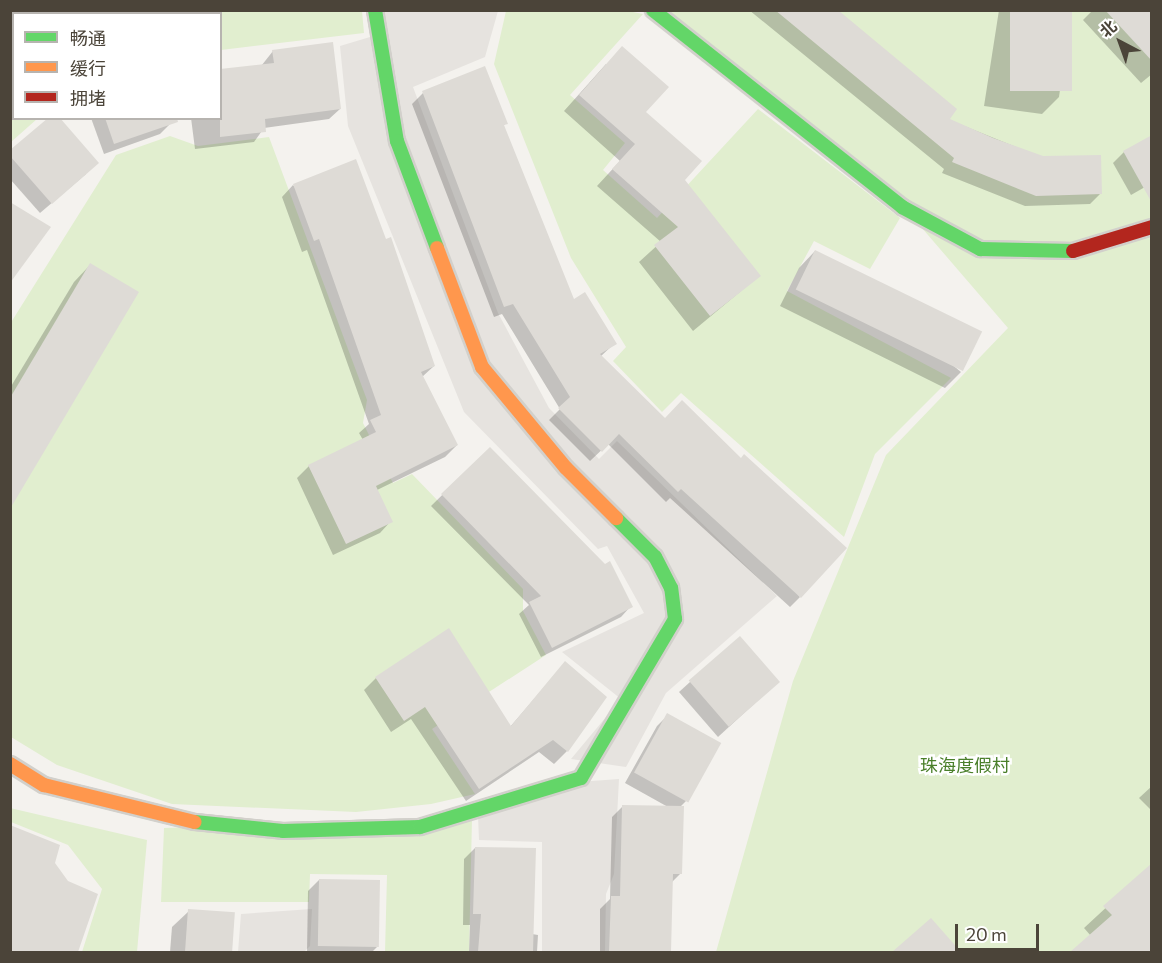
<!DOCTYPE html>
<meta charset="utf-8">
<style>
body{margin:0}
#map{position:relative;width:1162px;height:963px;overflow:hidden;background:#f4f2ee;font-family:Commissioner,"Noto Sans SC",sans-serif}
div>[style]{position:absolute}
.green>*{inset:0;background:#e1eecf}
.parking>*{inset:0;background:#e6e3df}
.shadow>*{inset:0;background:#0003}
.building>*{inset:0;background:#dedbd6;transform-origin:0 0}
.roads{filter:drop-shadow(2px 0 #d2d0cb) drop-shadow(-2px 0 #d2d0cb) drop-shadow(0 2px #d2d0cb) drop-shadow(0 -2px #d2d0cb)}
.street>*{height:27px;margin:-13.5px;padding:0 13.5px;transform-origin:13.5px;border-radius:13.5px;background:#fdfdfc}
.fast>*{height:14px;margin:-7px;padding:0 7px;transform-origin:7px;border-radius:7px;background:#63d668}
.slow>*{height:14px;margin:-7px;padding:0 7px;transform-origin:7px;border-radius:7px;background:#ff974d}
.jam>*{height:14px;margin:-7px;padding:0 7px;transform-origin:7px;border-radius:7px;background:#b3261e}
span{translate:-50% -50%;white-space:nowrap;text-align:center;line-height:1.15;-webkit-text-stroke:5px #fff;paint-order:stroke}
.park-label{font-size:18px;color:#4a7f2a}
.frame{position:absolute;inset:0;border:12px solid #4b4439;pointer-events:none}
.legend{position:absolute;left:12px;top:12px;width:210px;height:108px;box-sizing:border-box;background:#fff;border:2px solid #b7b4b0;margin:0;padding:8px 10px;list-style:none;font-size:18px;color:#4b4439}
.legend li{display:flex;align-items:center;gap:12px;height:30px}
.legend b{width:30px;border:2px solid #b7b4b0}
.north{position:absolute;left:1090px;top:12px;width:60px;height:60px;-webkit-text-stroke:4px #fff;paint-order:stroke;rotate:319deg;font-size:16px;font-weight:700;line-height:24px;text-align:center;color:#4b4439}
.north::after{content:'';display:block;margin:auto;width:21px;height:27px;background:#4b4439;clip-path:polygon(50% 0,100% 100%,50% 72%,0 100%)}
.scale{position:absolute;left:955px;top:924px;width:84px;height:27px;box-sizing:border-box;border:3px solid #4b4439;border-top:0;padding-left:8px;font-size:18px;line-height:21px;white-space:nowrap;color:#4b4439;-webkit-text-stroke:4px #fff;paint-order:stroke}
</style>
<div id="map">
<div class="green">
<div style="clip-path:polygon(623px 10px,643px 14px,570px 95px,625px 143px,603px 170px,657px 218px,758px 109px,900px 218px,870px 269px,814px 241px,787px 291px,951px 378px,875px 454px,844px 537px,681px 393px,662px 412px,613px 361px,626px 347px,571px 258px,494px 64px,506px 11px)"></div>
<div style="clip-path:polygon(11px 11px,362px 11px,364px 33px,221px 50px,220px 14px,14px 14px,14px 118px,37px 119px,11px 142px)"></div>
<div style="clip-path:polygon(653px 11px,1151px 11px,1151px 952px,716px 952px,793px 681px,886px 455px,1008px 328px,903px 206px)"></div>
<div style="clip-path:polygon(170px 136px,198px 146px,269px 137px,367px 400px,363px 423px,393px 483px,412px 474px,523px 589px,523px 611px,546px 655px,432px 729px,475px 794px,431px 804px,356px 812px,172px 804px,57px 765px,11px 737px,10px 324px,116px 155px)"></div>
<div style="clip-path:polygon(10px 808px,147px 840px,137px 952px,82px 952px,102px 889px,68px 845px,11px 822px)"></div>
<div style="clip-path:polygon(472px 819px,469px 952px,385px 952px,387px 875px,310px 874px,309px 902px,161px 902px,164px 828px)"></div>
</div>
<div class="parking">
<div style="clip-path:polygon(369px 11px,498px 11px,485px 57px,413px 87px,498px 313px,549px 408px,599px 459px,617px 441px,777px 596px,666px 693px,626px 767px,571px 759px,621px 699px,562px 652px,644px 613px,607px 546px,598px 549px,464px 412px,348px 126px,340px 46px,370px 37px)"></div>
<div style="clip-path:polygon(619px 779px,614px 874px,606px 894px,605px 952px,542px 952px,542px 842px,479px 840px,478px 816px,578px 782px)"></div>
<div style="clip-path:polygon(312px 909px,310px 946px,304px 952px,238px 952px,241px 914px)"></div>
</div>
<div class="shadow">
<div style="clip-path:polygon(749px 10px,833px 10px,947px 119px,1043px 158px,1100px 194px,1090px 204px,1025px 206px,942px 173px,944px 169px)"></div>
<div style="clip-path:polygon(999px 10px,1071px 10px,1059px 97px,1042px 114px,984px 106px)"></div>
<div style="clip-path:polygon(1093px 10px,1152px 10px,1152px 74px,1141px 83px,1083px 20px)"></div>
<div style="clip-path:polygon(273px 51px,340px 109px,329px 119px,264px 128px,254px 142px,195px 149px,191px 118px,220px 118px)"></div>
<div style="clip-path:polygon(606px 64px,644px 112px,683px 180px,759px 276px,693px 331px,639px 262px,661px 242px,597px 186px,620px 161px,564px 111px)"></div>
<div style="clip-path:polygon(423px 93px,506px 123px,503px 126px,573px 301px,615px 343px,600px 357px,800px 597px,790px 607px,670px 498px,666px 502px,608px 444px,590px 461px,549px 420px,560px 409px,502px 314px,494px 317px,412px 104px)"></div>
<div style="clip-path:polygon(91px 118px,169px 118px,171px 123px,160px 134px,104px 154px)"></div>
<div style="clip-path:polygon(10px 152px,86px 174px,40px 213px,10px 179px)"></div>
<div style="clip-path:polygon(1124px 152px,1152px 183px,1131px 195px,1113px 163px)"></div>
<div style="clip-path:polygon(293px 185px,434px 366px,422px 377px,457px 445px,445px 457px,377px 490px,391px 521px,380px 533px,333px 555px,297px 478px,309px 466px,363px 440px,359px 433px,369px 424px,307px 250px,302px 252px,282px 197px)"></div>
<div style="clip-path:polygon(815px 251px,961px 372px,945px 388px,780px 306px,799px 268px)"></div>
<div style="clip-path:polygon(90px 265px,10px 506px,10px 388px,74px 282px)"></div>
<div style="clip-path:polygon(489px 449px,631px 606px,621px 617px,541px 657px,519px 614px,529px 605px,431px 506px)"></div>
<div style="clip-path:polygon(565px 663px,605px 697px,567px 751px,554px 764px,539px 752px,466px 801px,411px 719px,391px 732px,364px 690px,376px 678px,510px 727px)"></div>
<div style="clip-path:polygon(690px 682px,778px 682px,718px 737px,679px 692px)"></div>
<div style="clip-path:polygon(668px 715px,686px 801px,680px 807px,681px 873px,671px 883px,670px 952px,600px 952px,600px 909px,610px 899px,612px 817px,623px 806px,668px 807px,625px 783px,657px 726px)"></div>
<div style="clip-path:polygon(1152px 786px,1152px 811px,1139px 798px)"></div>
<div style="clip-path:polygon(10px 827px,54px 863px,67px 883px,96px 895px,76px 952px,10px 952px)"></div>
<div style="clip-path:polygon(475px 848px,532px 934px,538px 935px,537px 952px,469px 952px,470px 925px,463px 925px,464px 859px)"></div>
<div style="clip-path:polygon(1152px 865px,1152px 952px,1073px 952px,1091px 936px,1084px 928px)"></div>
<div style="clip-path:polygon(319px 880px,377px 947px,372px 952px,307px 952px,308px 891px)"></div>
<div style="clip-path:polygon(189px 911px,233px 914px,230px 952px,170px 952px,172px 927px)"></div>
<div style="clip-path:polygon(931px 920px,959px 952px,894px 952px)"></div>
</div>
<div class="building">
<div style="clip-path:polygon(775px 10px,838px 10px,957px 109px,950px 119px,993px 138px,1043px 156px,1101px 155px,1102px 194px,1036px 196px,952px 162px,954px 158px)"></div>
<div style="left:1010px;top:10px;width:62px;height:81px"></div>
<div style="clip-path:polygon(1105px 10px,1152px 10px,1152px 61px)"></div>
<div style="clip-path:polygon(333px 42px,341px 109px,265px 119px,266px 132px,220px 137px,220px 69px,274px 63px,272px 50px)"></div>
<div style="clip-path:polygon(622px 46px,669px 87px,646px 112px,702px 161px,685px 180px,761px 276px,710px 316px,654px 245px,678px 227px,612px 169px,635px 144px,579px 95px)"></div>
<div style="clip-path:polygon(485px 66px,508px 124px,504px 125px,574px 299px,585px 292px,617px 344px,600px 354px,665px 418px,682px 400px,741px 458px,744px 454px,847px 548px,801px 598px,681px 489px,678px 492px,619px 434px,602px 452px,558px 408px,570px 397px,513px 304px,504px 307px,422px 91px)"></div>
<div style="clip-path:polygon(48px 118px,60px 118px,99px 163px,52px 204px,10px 156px,10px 150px)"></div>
<div style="clip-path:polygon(105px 118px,177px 118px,178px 122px,114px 144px)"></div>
<div style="clip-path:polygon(1152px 135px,1152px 203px,1123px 151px)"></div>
<div style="clip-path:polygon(356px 159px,386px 239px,391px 237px,435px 366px,421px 372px,458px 445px,376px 486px,393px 522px,346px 544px,308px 465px,376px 432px,370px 420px,381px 415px,319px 239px,314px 241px,293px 184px)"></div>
<div style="clip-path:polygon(10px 202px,51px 227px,10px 283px)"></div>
<div style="left:815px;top:250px;width:186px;height:44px;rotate:26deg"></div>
<div style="clip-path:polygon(90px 263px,139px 292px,10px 509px,10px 398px)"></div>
<div style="clip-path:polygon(490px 447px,605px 564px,610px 561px,633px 607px,552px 648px,529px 602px,541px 596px,441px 494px)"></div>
<div style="clip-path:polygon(449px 628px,511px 726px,565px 661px,607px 697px,568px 752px,553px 740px,479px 789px,425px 707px,404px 721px,375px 677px)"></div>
<div style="left:740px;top:636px;width:61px;height:68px;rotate:49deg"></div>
<div style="left:667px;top:713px;width:62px;height:68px;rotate:29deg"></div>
<div style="clip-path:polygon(622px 805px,684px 806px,682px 874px,673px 874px,671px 952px,609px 952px,611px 896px,620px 896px)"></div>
<div style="clip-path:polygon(10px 825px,60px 845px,55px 863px,68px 881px,98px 894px,78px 952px,10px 952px)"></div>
<div style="clip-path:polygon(475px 847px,536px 848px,533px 952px,478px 952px,481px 914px,473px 914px)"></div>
<div style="clip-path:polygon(1152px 863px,1152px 952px,1070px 952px,1112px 915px,1103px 906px)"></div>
<div style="left:319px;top:879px;width:61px;height:67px;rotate:1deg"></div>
<div style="left:188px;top:909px;width:47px;height:43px;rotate:4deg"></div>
<div style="clip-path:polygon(931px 918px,961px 952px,892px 952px)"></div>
</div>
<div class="roads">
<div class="street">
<div style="left:129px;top:14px;width:34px;rotate:-7deg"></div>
<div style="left:10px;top:73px;width:6px;rotate:-45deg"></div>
</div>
<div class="fast">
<div style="left:375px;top:10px;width:133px;rotate:80.5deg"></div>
<div style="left:397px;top:141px;width:114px;rotate:69.5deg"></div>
<div style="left:653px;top:10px;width:318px;rotate:38.3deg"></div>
<div style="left:902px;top:207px;width:89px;rotate:28.3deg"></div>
<div style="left:980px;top:249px;width:93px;rotate:1.2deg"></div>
<div style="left:195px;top:822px;width:88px;rotate:5.8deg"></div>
<div style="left:283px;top:831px;width:137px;rotate:-1.7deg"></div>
<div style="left:420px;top:827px;width:168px;rotate:-16.9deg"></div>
<div style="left:581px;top:778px;width:185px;rotate:-59.4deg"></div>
<div style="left:675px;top:619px;width:31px;rotate:-97deg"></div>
<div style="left:671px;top:588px;width:35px;rotate:-117deg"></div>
<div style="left:655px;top:557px;width:55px;rotate:-135deg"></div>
</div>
<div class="slow">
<div style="left:437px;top:248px;width:127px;rotate:69.3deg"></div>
<div style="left:482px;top:367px;width:131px;rotate:50.3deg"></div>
<div style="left:566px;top:468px;width:71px;rotate:45deg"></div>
<div style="left:10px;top:764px;width:40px;rotate:32deg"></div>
<div style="left:44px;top:785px;width:155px;rotate:13.8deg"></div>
</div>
<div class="jam">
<div style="left:1073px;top:251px;width:83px;rotate:-16.9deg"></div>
</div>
</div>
<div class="park-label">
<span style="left:965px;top:765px">珠海度假村</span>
</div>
<div class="frame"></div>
<ul class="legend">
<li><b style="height:8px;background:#63d668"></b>畅通</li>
<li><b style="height:8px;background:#ff974d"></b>缓行</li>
<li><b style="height:8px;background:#b3261e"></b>拥堵</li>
</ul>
<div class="north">北</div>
<div class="scale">20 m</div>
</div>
